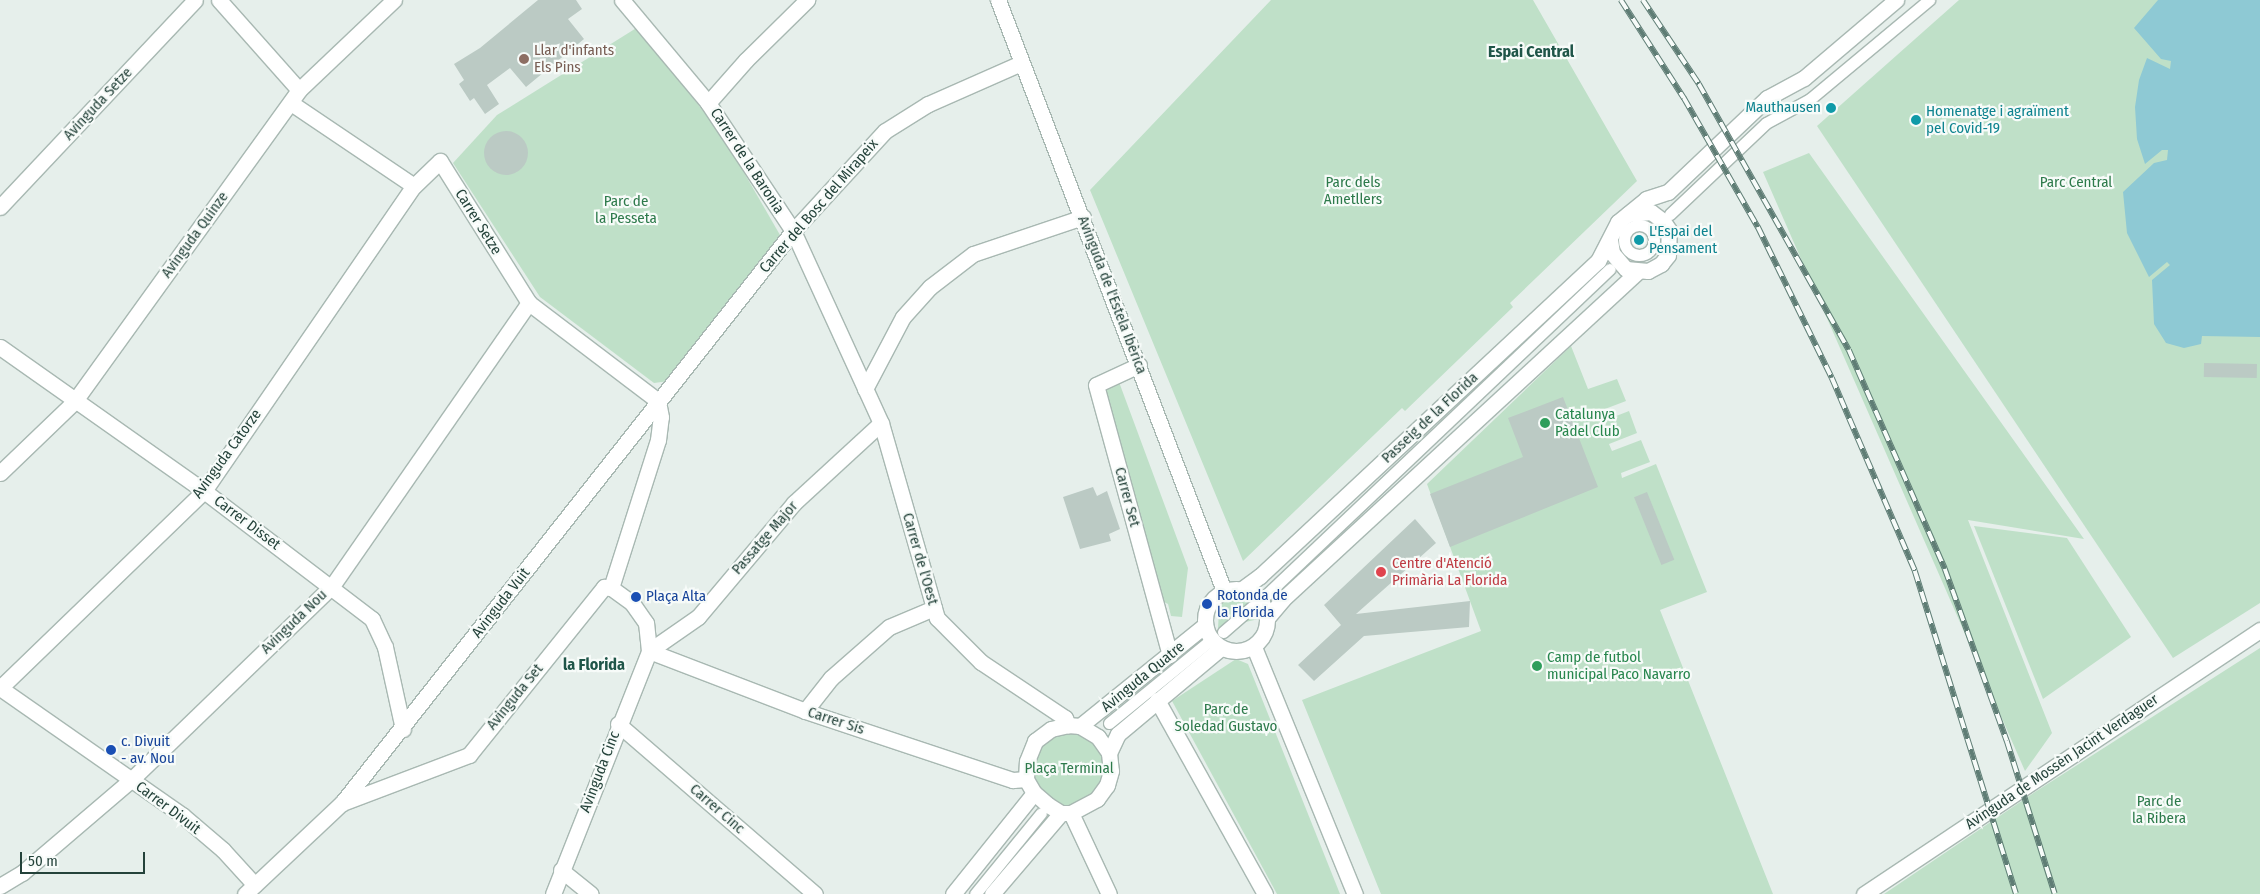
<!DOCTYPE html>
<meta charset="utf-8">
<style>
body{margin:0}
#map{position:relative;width:2260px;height:894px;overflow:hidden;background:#e6efeb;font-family:"Fira Sans Condensed",sans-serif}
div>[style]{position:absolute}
.green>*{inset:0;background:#bfe0c8}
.water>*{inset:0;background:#8ec9d4}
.building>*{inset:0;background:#bbcac4;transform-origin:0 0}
.round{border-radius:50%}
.roads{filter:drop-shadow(1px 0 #a8b8b2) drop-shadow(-1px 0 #a8b8b2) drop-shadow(0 1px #a8b8b2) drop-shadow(0 -1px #a8b8b2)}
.pedestrian>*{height:11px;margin:-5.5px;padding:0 5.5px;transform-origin:5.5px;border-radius:5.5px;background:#fff}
.pedestrian>.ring{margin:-5.5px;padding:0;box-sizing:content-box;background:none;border:11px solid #fff;border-radius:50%}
.minor>*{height:15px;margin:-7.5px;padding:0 7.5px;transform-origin:7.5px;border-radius:7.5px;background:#fff}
.secondary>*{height:15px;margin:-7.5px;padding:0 7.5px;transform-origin:7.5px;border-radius:7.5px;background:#fff}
.secondary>.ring{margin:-7.5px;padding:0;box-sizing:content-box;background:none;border:15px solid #fff;border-radius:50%}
.rail>*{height:5.5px;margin-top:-2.75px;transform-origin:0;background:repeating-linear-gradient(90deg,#f7fbf9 0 11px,#5f7d75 0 22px);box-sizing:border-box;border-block:1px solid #5f7d75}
.dots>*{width:14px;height:14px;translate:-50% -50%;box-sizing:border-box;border:2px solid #f7fbf9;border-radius:50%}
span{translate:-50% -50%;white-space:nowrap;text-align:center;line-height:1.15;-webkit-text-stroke:4.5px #f7fbf9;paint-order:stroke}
.education-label{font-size:15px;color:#785e54}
.left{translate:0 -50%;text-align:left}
.street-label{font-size:15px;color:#24423a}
.culture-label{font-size:15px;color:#0d838f}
.right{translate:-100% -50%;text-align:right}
.park-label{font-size:15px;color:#2d7a4b}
.leisure-label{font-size:15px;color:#27864d}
.health-label{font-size:15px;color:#be3a42}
.transit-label{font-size:15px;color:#164399}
.neighbourhood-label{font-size:16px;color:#1f5548;font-weight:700}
.scale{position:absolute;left:20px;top:852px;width:125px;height:22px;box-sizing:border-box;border:2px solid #24423a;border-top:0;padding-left:6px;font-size:15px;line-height:18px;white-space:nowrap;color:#24423a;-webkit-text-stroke:4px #f7fbf9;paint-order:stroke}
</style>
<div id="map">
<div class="green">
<div style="clip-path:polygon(1271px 0,1533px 0,1637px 181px,1510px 303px,1513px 307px,1405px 411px,1402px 408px,1243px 561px,1090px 190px)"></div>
<div style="clip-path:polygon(1959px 0,2260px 0,2260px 603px,2173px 658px,1817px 126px)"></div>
<div style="clip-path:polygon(638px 27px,724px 138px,780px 235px,669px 381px,654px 383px,540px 297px,453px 163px,497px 115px)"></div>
<div style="clip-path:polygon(1809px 153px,2084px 539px,1968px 520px,2052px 733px,2025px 771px,1763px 172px)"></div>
<div style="clip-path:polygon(1571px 346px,1588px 389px,1617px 379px,1626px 401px,1597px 412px,1601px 422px,1629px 411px,1637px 433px,1609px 444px,1612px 451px,1641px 440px,1650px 462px,1621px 473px,1622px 478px,1656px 464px,1707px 592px,1660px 610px,1773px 894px,1381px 894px,1302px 700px,1481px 631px,1427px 484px)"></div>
<div style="clip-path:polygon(1119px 382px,1188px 568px,1182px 617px,1171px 616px,1168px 604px,1160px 600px,1103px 388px)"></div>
<div style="clip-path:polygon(1974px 526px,2067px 538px,2131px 637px,2043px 699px)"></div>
<div style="clip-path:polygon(1234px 589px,1252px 593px,1260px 600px,1268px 617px,1218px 628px,1219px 611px,1211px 601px)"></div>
<div style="clip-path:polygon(2260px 648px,2260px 894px,1884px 894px,2035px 792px)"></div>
<div style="clip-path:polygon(1236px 659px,1248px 664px,1340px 894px,1277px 894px,1172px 701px)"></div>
<div style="clip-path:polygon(1068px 725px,1109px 753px,1107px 785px,1071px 813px,1034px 793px,1027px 761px,1035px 741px)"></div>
</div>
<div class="water">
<div style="clip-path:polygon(2158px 0,2260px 0,2260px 337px,2202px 336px,2201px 344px,2184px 348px,2166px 343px,2154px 324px,2152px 280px,2170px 265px,2167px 262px,2149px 277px,2127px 233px,2123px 192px,2154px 163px,2167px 160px,2168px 150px,2162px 150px,2145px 164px,2137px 139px,2135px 107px,2139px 80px,2147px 58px,2170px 69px,2171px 61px,2161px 59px,2134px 28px)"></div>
</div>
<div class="building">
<div style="clip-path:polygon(538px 0,576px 0,582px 9px,568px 19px,584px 39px,526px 87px,510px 68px,487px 85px,499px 104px,485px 114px,474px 98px,470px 101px,459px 84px,464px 80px,454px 64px,480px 48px)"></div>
<div class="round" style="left:484px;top:131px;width:44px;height:44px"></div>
<div style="left:2204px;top:363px;width:53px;height:14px;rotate:1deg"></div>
<div style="clip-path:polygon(1563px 397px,1598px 487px,1450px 547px,1430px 494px,1523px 457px,1508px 418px)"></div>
<div style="clip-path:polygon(1093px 487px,1097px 496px,1107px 491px,1120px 529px,1109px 534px,1111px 541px,1080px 549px,1063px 497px)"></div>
<div style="left:1647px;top:492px;width:73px;height:14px;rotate:68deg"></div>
<div style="clip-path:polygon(1415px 519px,1436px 543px,1356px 614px,1470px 601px,1469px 627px,1364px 636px,1314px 681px,1298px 665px,1341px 625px,1324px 605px)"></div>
</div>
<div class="roads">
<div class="pedestrian">
<div style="left:1670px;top:214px;width:132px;rotate:-43.5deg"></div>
<div style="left:1766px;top:123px;width:50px;rotate:-28.6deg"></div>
<div style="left:1810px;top:99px;width:155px;rotate:-39.8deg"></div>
<div class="ring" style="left:1624px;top:225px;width:19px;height:19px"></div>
<div style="left:1265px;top:596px;width:475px;rotate:-43.5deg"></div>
<div style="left:1223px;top:632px;width:38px;rotate:-41deg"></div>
<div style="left:1109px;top:723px;width:125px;rotate:-39.2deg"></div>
<div style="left:975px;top:894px;width:104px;rotate:-50.8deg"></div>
</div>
<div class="minor">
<div style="left:219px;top:0;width:120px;rotate:48.4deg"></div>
<div style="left:622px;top:0;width:134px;rotate:50.1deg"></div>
<div style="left:708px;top:103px;width:154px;rotate:56.4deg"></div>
<div style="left:793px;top:231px;width:211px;rotate:65.4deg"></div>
<div style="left:881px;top:423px;width:203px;rotate:74deg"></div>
<div style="left:937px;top:618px;width:62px;rotate:45deg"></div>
<div style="left:981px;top:662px;width:101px;rotate:33.7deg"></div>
<div style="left:1065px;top:718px;width:8px;rotate:67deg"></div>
<div style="left:291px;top:103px;width:148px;rotate:34deg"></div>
<div style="left:414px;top:186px;width:36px;rotate:-44deg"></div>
<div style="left:440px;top:161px;width:168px;rotate:57.9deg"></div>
<div style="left:529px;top:303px;width:162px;rotate:37.2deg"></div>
<div style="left:708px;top:103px;width:57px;rotate:-48.5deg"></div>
<div style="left:746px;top:60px;width:86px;rotate:-44.5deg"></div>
<div style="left:0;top:207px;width:284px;rotate:-46.7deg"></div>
<div style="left:1610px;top:240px;width:13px;rotate:81deg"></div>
<div style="left:1612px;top:253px;width:21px;rotate:49deg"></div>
<div style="left:1626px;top:269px;width:22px;rotate:5deg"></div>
<div style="left:1648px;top:271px;width:15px;rotate:-28deg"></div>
<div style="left:1661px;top:264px;width:11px;rotate:-52deg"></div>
<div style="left:1668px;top:255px;width:25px;rotate:-88deg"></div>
<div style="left:1669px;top:230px;width:11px;rotate:-124deg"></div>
<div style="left:1663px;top:221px;width:15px;rotate:-143deg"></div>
<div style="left:1651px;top:212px;width:23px;rotate:175deg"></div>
<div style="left:0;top:347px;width:250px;rotate:35.2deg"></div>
<div style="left:204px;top:491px;width:211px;rotate:37.3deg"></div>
<div style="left:372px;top:619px;width:31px;rotate:65deg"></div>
<div style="left:385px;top:647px;width:84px;rotate:77.6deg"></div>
<div style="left:1139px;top:365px;width:47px;rotate:155.1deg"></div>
<div style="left:1096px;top:385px;width:280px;rotate:74.7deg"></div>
<div style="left:865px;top:389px;width:81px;rotate:-62.2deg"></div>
<div style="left:903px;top:317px;width:40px;rotate:-48deg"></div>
<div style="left:930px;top:287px;width:54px;rotate:-37.5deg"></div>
<div style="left:973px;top:254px;width:116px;rotate:-18.6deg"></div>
<div style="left:0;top:473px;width:103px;rotate:-43.8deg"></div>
<div style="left:74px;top:402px;width:385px;rotate:-54.2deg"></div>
<div style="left:299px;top:90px;width:131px;rotate:-43.5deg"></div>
<div style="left:611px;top:588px;width:155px;rotate:-72.4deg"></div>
<div style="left:658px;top:440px;width:23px;rotate:-83deg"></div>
<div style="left:661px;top:417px;width:16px;rotate:-101deg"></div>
<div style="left:1242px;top:589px;width:22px;rotate:-36deg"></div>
<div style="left:1260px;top:576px;width:462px;rotate:-43deg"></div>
<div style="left:1598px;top:261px;width:44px;rotate:-62.9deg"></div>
<div style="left:1618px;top:222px;width:36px;rotate:-39deg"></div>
<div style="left:1646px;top:199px;width:23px;rotate:-18deg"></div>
<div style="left:1668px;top:192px;width:137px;rotate:-43.5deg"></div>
<div style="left:1767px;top:98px;width:42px;rotate:-28.4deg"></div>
<div style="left:1804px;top:78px;width:121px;rotate:-40.3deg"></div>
<div style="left:1268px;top:617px;width:23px;rotate:-50deg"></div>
<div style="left:1283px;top:599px;width:482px;rotate:-42.7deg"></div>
<div style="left:649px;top:651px;width:167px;rotate:21deg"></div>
<div style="left:805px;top:711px;width:219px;rotate:18.4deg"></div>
<div style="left:1013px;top:780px;width:13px;rotate:-4deg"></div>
<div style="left:649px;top:651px;width:60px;rotate:-34.8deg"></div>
<div style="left:698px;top:617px;width:149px;rotate:-49.9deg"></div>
<div style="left:794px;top:503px;width:118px;rotate:-42.6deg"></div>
<div style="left:0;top:688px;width:284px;rotate:-44deg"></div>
<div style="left:204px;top:491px;width:370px;rotate:-55.5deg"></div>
<div style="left:0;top:688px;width:222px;rotate:34.9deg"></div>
<div style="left:182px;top:815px;width:54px;rotate:40.5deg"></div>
<div style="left:223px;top:850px;width:47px;rotate:47.6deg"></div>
<div style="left:1157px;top:700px;width:222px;rotate:60.9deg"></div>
<div style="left:805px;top:711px;width:42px;rotate:-51.8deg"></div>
<div style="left:831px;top:678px;width:77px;rotate:-41.3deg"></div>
<div style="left:889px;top:627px;width:49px;rotate:-22.9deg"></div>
<div style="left:618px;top:724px;width:260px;rotate:40.8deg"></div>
<div style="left:1068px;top:725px;width:12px;rotate:5deg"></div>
<div style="left:1080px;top:726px;width:21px;rotate:31deg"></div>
<div style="left:1098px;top:737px;width:19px;rotate:55deg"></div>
<div style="left:1109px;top:753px;width:18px;rotate:84deg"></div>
<div style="left:1111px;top:771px;width:15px;rotate:106deg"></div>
<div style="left:1107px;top:785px;width:17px;rotate:126deg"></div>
<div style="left:1097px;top:799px;width:30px;rotate:152deg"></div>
<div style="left:1071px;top:813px;width:10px;rotate:180deg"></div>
<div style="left:1061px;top:813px;width:15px;rotate:-148deg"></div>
<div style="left:1048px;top:805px;width:18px;rotate:-139deg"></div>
<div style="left:1034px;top:793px;width:16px;rotate:-120deg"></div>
<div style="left:1026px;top:779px;width:18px;rotate:-87deg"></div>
<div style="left:1027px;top:761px;width:22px;rotate:-68deg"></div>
<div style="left:1035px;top:741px;width:20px;rotate:-37deg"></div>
<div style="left:1051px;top:729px;width:17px;rotate:-13deg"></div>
<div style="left:1080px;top:726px;width:161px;rotate:-38.9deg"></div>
<div style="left:1109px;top:753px;width:21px;rotate:-65deg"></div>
<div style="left:1118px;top:734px;width:134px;rotate:-39.9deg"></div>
<div style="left:342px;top:803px;width:728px;rotate:-51.75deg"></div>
<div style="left:793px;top:231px;width:136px;rotate:-47.4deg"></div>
<div style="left:885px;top:131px;width:51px;rotate:-32.1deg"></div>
<div style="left:928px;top:104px;width:102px;rotate:-23.8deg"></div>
<div style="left:1071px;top:813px;width:89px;rotate:64.9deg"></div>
<div style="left:561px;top:870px;width:38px;rotate:39deg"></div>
<div style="left:0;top:886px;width:26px;rotate:-31deg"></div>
<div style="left:22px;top:873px;width:143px;rotate:-40.5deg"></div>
<div style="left:131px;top:780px;width:279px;rotate:-44deg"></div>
<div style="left:332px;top:586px;width:345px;rotate:-55.2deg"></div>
<div style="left:245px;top:894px;width:133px;rotate:-43.2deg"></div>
<div style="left:342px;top:803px;width:136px;rotate:-20.7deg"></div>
<div style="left:469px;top:755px;width:216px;rotate:-51.2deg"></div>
<div style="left:604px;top:587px;width:7px;rotate:8deg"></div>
<div style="left:553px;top:894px;width:261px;rotate:-68.4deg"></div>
<div style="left:649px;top:651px;width:28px;rotate:-96deg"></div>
<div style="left:646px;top:623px;width:24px;rotate:-125deg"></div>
<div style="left:632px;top:603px;width:26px;rotate:-144deg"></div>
<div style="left:953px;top:894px;width:129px;rotate:-51.3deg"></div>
<div style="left:992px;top:894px;width:106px;rotate:-49.6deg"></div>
</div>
<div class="secondary">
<div style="left:998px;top:0;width:633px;rotate:69.07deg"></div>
<div class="ring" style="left:1205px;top:589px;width:47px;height:47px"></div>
<div style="left:1254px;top:647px;width:267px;rotate:67.8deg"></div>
<div style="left:1864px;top:894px;width:476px;rotate:-33.7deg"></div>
</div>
</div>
<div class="rail">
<div style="left:1621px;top:0;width:117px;rotate:57.3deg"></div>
<div style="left:1684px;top:98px;width:149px;rotate:60.2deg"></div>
<div style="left:1758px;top:227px;width:168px;rotate:63.9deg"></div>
<div style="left:1832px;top:378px;width:210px;rotate:66.7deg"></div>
<div style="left:1915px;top:571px;width:338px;rotate:72.6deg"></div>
<div style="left:1643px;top:0;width:101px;rotate:56.3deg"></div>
<div style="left:1699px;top:84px;width:305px;rotate:60.6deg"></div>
<div style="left:1849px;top:350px;width:239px;rotate:66.3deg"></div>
<div style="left:1945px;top:569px;width:183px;rotate:70.2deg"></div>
<div style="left:2007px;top:741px;width:160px;rotate:72.6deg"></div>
</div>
<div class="dots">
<div style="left:524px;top:59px;background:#8d6e63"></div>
<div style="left:1831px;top:108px;background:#0f9aa8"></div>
<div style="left:1916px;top:120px;background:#0f9aa8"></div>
<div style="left:1639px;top:240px;background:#0f9aa8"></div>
<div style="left:1545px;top:423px;background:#2e9e5b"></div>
<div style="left:1381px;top:572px;background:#e0444e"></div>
<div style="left:636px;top:597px;background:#1a4fb4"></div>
<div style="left:1207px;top:604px;background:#1a4fb4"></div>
<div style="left:1537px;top:666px;background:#2e9e5b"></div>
<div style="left:111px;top:750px;background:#1a4fb4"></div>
</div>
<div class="education-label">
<span class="left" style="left:534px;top:59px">Llar d'infants<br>Els Pins</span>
</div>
<div class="street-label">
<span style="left:98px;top:104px;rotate:-47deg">Avinguda Setze</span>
<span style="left:747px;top:161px;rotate:57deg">Carrer de la Baronia</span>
<span style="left:819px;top:206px;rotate:-49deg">Carrer del Bosc del Mirapeix</span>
<span style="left:478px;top:222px;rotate:58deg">Carrer Setze</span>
<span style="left:195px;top:235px;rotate:-54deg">Avinguda Quinze</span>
<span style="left:1112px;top:295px;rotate:69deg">Avinguda de l'Estela Ibèrica</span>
<span style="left:1430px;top:418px;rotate:-43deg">Passeig de la Florida</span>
<span style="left:227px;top:454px;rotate:-54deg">Avinguda Catorze</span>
<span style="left:1127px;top:497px;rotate:75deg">Carrer Set</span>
<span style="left:247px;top:523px;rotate:37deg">Carrer Disset</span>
<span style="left:765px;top:538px;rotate:-49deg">Passatge Major</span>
<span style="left:920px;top:559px;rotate:74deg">Carrer de l'Oest</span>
<span style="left:501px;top:603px;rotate:-52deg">Avinguda Vuit</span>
<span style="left:294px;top:622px;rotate:-44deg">Avinguda Nou</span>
<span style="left:1143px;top:677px;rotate:-39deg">Avinguda Quatre</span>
<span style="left:515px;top:697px;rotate:-51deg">Avinguda Set</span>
<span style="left:836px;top:721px;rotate:18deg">Carrer Sis</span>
<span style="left:2062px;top:762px;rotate:-34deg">Avinguda de Mossèn Jacint Verdaguer</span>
<span style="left:600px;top:772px;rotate:-69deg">Avinguda Cinc</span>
<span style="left:168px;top:808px;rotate:37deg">Carrer Divuit</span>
<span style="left:717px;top:809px;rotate:41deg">Carrer Cinc</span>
</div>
<div class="culture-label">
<span class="right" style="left:1821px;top:108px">Mauthausen</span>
<span class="left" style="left:1926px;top:120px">Homenatge i agraïment<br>pel Covid-19</span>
<span class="left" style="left:1649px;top:240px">L'Espai del<br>Pensament</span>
</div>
<div class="park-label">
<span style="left:1353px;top:191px">Parc dels<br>Ametllers</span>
<span style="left:2076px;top:183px">Parc Central</span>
<span style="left:626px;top:210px">Parc de<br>la Pesseta</span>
<span style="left:1226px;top:718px">Parc de<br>Soledad Gustavo</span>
<span style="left:1069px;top:769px">Plaça Terminal</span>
<span style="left:2159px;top:810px">Parc de<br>la Ribera</span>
</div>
<div class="leisure-label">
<span class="left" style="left:1555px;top:423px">Catalunya<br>Pàdel Club</span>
<span class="left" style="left:1547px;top:666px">Camp de futbol<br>municipal Paco Navarro</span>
</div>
<div class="health-label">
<span class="left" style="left:1392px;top:572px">Centre d'Atenció<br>Primària La Florida</span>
</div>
<div class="transit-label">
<span class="left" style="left:1217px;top:604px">Rotonda de<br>la Florida</span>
<span class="left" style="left:646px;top:597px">Plaça Alta</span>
<span class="left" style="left:121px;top:750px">c. Divuit<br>- av. Nou</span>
</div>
<div class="neighbourhood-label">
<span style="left:1531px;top:52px">Espai Central</span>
<span style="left:594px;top:665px">la Florida</span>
</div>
<div class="scale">50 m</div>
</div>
